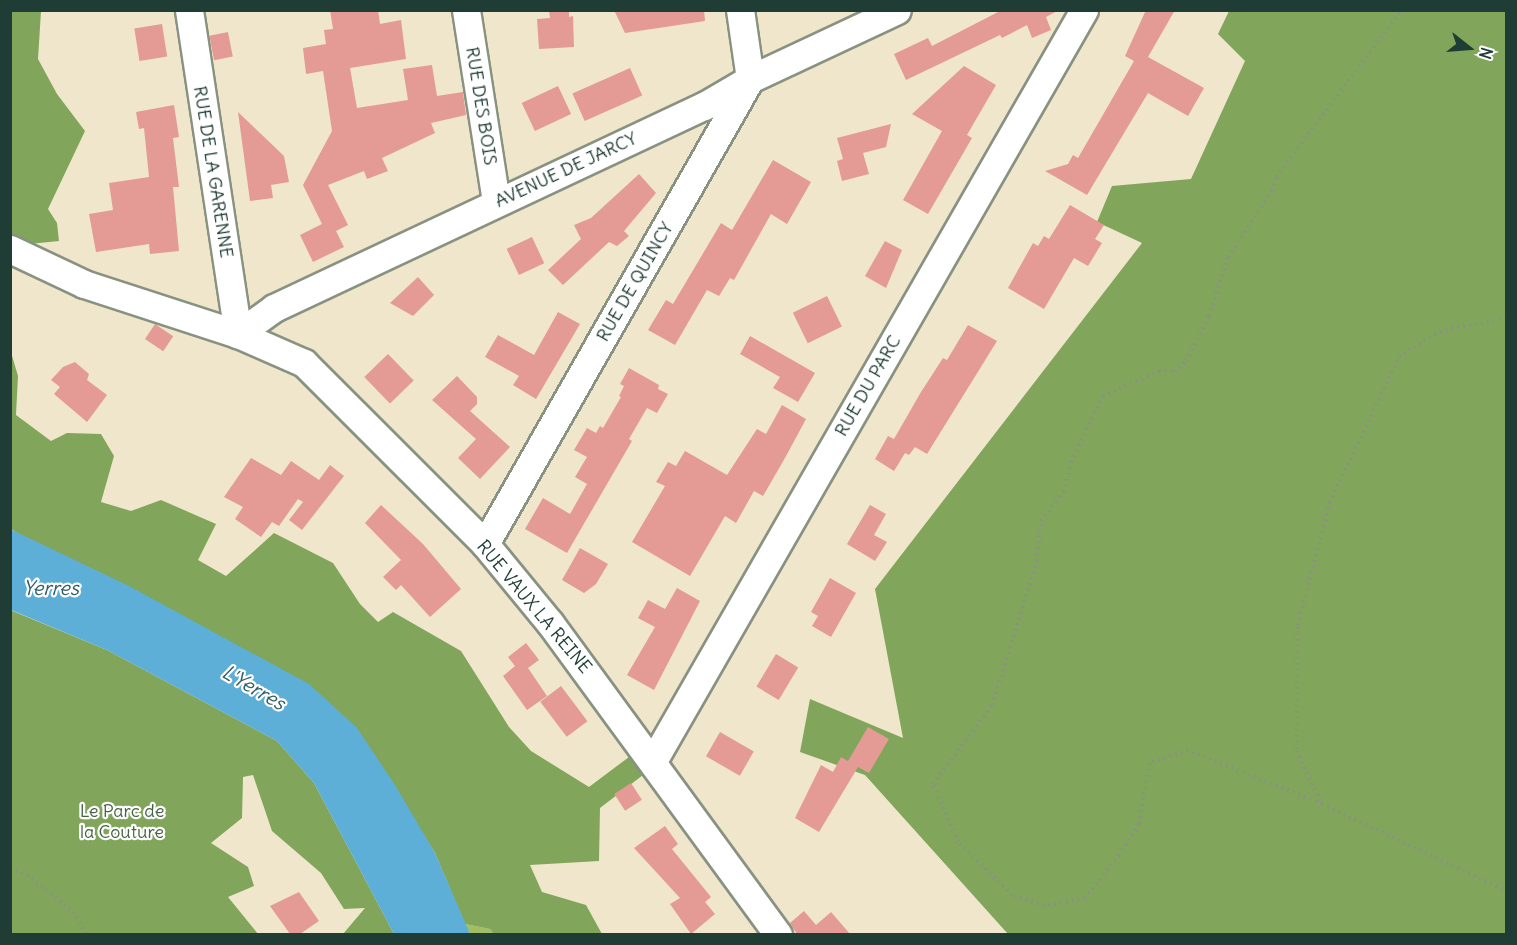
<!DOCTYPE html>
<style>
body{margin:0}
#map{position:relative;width:1517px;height:945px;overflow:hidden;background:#f0e6cc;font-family:Delius,sans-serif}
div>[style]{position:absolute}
.green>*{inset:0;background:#a2be65}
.forest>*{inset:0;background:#81a55a}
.water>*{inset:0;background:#5dafd8}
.building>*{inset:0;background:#e49a95;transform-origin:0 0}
.path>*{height:4px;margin-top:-2px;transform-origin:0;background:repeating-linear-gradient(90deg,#889280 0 1.5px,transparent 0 6px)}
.roads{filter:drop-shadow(2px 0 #889280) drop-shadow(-2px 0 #889280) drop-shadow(0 2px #889280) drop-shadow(0 -2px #889280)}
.minor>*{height:27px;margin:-13.5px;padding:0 13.5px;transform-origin:13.5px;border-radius:13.5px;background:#fff}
span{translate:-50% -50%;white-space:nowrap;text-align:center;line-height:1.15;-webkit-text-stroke:4.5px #fff;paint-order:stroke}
.street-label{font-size:18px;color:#1f3d34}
.park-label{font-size:18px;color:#466443}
.water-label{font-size:20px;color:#325f65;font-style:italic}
.frame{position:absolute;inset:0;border:12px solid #1f3d34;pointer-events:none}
.north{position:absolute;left:1439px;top:18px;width:60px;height:60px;-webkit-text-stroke:4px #fff;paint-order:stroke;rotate:107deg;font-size:16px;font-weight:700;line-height:24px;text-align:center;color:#1f3d34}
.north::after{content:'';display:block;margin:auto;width:21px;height:27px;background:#1f3d34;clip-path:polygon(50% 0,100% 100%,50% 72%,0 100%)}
</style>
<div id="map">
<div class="green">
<div style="clip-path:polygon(465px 924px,490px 929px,494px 934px,470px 934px)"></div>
</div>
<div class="forest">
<div style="clip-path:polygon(11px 11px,41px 11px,38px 59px,57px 94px,85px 131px,48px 209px,57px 223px,59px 241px,29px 244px,11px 266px)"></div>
<div style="clip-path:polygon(1229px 11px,1506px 11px,1506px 934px,1008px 934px,865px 775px,800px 752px,810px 699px,903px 738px,875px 589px,1142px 243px,1097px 222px,1112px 186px,1191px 179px,1245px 61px,1218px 34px)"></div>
<div style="clip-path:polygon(10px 349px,18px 376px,16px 415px,51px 441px,67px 433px,101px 434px,114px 456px,101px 502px,131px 511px,161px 500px,216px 524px,198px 560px,226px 576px,274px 533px,333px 563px,360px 604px,378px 622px,393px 612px,461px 651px,509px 727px,531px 751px,589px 787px,629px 757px,643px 775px,600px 808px,599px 861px,530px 865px,542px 892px,586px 905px,602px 934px,494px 934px,490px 929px,465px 924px,435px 853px,377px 760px,11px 529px)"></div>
<div style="clip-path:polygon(10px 610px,107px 650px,277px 741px,314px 783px,394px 934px,343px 934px,365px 908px,344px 909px,321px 873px,272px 831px,253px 775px,243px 777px,242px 818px,211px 843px,248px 867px,254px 886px,228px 897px,258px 934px,11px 934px)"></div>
</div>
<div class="water">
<div style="clip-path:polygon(10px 529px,129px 586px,309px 684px,357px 728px,395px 785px,435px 853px,470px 934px,394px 934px,314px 783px,277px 741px,107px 650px,11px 610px)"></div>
</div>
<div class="building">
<div style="clip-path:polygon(330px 10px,378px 10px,380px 24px,401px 20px,406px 59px,350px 68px,357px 108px,408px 100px,403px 69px,432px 65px,437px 96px,463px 92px,466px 115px,431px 123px,435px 133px,382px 158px,388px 171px,367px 179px,364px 171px,328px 185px,348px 225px,336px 231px,344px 247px,313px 262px,300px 235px,322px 224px,303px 185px,332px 131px,323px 71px,306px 74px,303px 48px,326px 44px,324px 30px,333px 29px)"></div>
<div style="clip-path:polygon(549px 10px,569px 10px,569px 17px,573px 16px,574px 47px,539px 49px,537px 19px,550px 18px)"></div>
<div style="clip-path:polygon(614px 10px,704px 10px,705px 21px,625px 33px)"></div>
<div style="clip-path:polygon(1002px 10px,1059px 10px,1046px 17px,1051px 30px,1032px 38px,1027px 25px,1002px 38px,1000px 35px,906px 80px,894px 54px,928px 38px,932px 46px)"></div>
<div style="clip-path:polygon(1146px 10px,1175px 10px,1148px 57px,1204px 88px,1188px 116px,1148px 93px,1087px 195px,1045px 171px,1068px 164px,1073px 155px,1078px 158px,1134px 61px,1125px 56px)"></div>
<div style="left:162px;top:24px;width:33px;height:28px;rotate:81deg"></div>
<div style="left:228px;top:32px;width:25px;height:19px;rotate:79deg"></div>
<div style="clip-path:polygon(964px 66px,996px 85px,967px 135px,972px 138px,928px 214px,903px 200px,942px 131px,912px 114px)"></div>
<div style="left:630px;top:68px;width:30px;height:63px;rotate:66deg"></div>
<div style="left:558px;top:86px;width:31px;height:40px;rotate:65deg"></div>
<div style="clip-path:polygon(174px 105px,179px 137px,173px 138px,179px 187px,173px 187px,179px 251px,150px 254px,149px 244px,96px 252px,89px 214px,113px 210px,109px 183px,149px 177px,144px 128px,139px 129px,136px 112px)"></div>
<div style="clip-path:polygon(238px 112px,284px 156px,289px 182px,271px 185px,273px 198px,250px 201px)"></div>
<div style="clip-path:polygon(891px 124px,886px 147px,863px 153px,869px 174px,842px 181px,837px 161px,843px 159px,837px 138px)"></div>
<div style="clip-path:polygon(773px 160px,811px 182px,787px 224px,771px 214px,734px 280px,730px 278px,719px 296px,707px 290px,675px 345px,648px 330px,666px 300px,673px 304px,721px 223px,732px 230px)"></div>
<div style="clip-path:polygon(639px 174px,656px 193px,624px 231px,629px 236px,617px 246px,609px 242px,563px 285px,548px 270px,581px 239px,574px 225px,591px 218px)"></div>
<div style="clip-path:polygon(1070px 205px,1104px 225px,1095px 239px,1102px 243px,1088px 266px,1074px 258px,1044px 309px,1008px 288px,1033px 243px,1038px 246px,1044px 236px,1049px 239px)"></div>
<div style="left:532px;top:237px;width:29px;height:28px;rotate:65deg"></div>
<div style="clip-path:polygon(885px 241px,902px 250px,886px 288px,865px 276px)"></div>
<div style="clip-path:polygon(418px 277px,434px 295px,413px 316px,390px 303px)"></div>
<div style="left:827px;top:296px;width:34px;height:38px;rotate:64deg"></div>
<div style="clip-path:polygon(558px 312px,580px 324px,536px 399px,513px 385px,519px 376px,485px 357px,498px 335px,534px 355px)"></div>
<div style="left:155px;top:324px;width:22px;height:18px;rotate:34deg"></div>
<div style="clip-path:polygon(968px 325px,997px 341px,927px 454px,915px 447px,909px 455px,905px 453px,894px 471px,875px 459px,888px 436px,894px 439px,921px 392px,943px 358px,947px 360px)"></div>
<div style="clip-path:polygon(750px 336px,815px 373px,798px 402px,773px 388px,780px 377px,740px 354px)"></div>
<div style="left:388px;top:354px;width:37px;height:33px;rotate:46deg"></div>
<div style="clip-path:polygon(75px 362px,89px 374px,87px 380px,107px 395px,87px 422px,54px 394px,60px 387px,51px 380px,63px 367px)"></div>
<div style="clip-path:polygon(629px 368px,659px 385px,658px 389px,668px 394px,657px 413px,647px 408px,629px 439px,632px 441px,567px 553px,525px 529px,543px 498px,570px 514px,587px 484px,575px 477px,587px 457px,574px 450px,587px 428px,596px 433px,600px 426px,603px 428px,621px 397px,619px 396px,624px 386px,620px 384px)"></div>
<div style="clip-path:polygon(457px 376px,477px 397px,477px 404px,470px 411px,510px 447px,480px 479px,458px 458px,476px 439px,432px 400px)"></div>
<div style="clip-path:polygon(782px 405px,806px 419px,785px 458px,763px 496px,754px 491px,736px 523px,725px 516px,690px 576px,632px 542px,665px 486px,656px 482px,668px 462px,676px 466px,685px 451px,727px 475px,757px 429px,766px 434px)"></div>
<div style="clip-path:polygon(251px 458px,281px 475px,291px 461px,319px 480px,330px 465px,344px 476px,302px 530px,289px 520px,303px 502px,298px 499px,279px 526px,272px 522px,261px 537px,235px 519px,243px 507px,224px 497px)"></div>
<div style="clip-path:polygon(381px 505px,423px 544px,461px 589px,430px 617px,401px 585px,396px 590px,383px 577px,401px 560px,365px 523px)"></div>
<div style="clip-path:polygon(870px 505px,886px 514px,874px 535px,887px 542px,875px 561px,847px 544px)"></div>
<div style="clip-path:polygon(580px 548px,608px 564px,596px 584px,584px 593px,562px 580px)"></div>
<div style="clip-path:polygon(830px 578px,856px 593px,831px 637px,812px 626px,818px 616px,811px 612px)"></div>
<div style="clip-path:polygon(677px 588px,700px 601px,654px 690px,627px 675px,655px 627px,638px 618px,648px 600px,665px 609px)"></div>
<div style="clip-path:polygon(526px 643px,539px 660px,528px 668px,547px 696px,527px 710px,503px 676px,515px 666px,508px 657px)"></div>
<div style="left:776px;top:654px;width:26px;height:38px;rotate:31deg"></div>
<div style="left:561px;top:686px;width:44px;height:26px;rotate:53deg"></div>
<div style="clip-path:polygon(868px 727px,889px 739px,869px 773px,858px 767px,819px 832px,795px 818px,821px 765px,833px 772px,841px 757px,848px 761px)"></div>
<div style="left:720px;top:732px;width:39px;height:28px;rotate:30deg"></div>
<div style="left:631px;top:783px;width:20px;height:20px;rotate:57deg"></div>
<div style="clip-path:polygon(665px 826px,678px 844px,672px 849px,711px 897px,705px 902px,715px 914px,691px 934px,670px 904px,680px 898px,634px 848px)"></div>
<div style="clip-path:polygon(299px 892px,319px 921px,300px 934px,290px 934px,270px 906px)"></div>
<div style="clip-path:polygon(804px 911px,816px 925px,831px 912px,850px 934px,797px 934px,790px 923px)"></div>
</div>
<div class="path">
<div style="left:1506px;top:318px;width:66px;rotate:168.7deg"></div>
<div style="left:1441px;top:331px;width:48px;rotate:149.7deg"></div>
<div style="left:1400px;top:355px;width:163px;rotate:115.5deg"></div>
<div style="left:1330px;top:502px;width:129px;rotate:104.8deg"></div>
<div style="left:1297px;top:627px;width:124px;rotate:90.5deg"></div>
<div style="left:1296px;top:751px;width:59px;rotate:63.9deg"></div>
<div style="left:1322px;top:804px;width:204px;rotate:25.3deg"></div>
<div style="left:1322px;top:804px;width:144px;rotate:-158.1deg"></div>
<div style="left:1188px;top:750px;width:41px;rotate:161.6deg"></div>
<div style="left:1149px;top:763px;width:62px;rotate:99.3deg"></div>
<div style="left:1139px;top:824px;width:37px;rotate:123deg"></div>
<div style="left:1119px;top:855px;width:55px;rotate:128.3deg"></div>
<div style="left:1085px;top:898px;width:42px;rotate:169deg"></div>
<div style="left:1044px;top:906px;width:34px;rotate:-161deg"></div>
<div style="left:1012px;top:895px;width:76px;rotate:-135.5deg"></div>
<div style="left:958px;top:842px;width:63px;rotate:-113.3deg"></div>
<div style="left:933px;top:784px;width:99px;rotate:-53.2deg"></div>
<div style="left:992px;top:705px;width:151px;rotate:-72.6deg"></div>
<div style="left:1037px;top:561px;width:40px;rotate:-84.3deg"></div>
<div style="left:1041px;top:521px;width:37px;rotate:-52deg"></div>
<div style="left:1064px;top:492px;width:31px;rotate:-77deg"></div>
<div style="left:1071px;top:462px;width:73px;rotate:-64.1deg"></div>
<div style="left:1103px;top:396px;width:61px;rotate:-24.1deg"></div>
<div style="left:1159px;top:371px;width:16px;rotate:4deg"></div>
<div style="left:1175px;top:372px;width:16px;rotate:-45deg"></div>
<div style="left:1186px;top:361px;width:51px;rotate:-62.9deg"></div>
<div style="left:1209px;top:316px;width:62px;rotate:-72.1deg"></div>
<div style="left:1228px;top:257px;width:79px;rotate:-56.3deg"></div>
<div style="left:1272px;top:191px;width:15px;rotate:-74deg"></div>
<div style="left:1276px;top:177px;width:209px;rotate:-53deg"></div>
<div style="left:10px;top:869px;width:18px;rotate:19deg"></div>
<div style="left:27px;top:875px;width:59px;rotate:38.8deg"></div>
<div style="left:73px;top:912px;width:26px;rotate:59deg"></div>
</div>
<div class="roads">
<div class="minor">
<div style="left:189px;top:10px;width:328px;rotate:81.4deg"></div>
<div style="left:466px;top:10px;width:194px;rotate:81.1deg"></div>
<div style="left:10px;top:249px;width:82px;rotate:25.3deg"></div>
<div style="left:84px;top:284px;width:162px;rotate:18deg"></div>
<div style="left:238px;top:334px;width:72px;rotate:23.7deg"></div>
<div style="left:304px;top:363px;width:256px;rotate:45deg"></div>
<div style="left:485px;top:544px;width:102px;rotate:50.6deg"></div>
<div style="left:550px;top:623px;width:386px;rotate:53.8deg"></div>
<div style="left:238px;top:334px;width:44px;rotate:-35.8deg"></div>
<div style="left:274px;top:308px;width:475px;rotate:-25.2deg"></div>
<div style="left:704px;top:106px;width:53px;rotate:-30.4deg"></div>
<div style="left:750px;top:79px;width:162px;rotate:-25.1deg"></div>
<div style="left:485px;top:544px;width:535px;rotate:-60.32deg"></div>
<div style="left:750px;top:79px;width:70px;rotate:-98.2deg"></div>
<div style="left:653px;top:761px;width:866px;rotate:-60.15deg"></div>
</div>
</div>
<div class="street-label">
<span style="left:481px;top:106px;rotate:81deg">RUE DES BOIS</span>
<span style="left:566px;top:170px;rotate:-25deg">AVENUE DE JARCY</span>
<span style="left:213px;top:172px;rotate:81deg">RUE DE LA GARENNE</span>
<span style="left:635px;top:282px;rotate:-60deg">RUE DE QUINCY</span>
<span style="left:868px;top:386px;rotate:-60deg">RUE DU PARC</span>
<span style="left:534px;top:607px;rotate:50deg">RUE VAUX LA REINE</span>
</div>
<div class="park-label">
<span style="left:122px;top:822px">Le Parc de<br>la Couture</span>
</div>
<div class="water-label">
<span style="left:51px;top:587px">Yerres</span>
<span style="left:254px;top:687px;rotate:30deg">L'Yerres</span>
</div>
<div class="frame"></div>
<div class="north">N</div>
</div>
